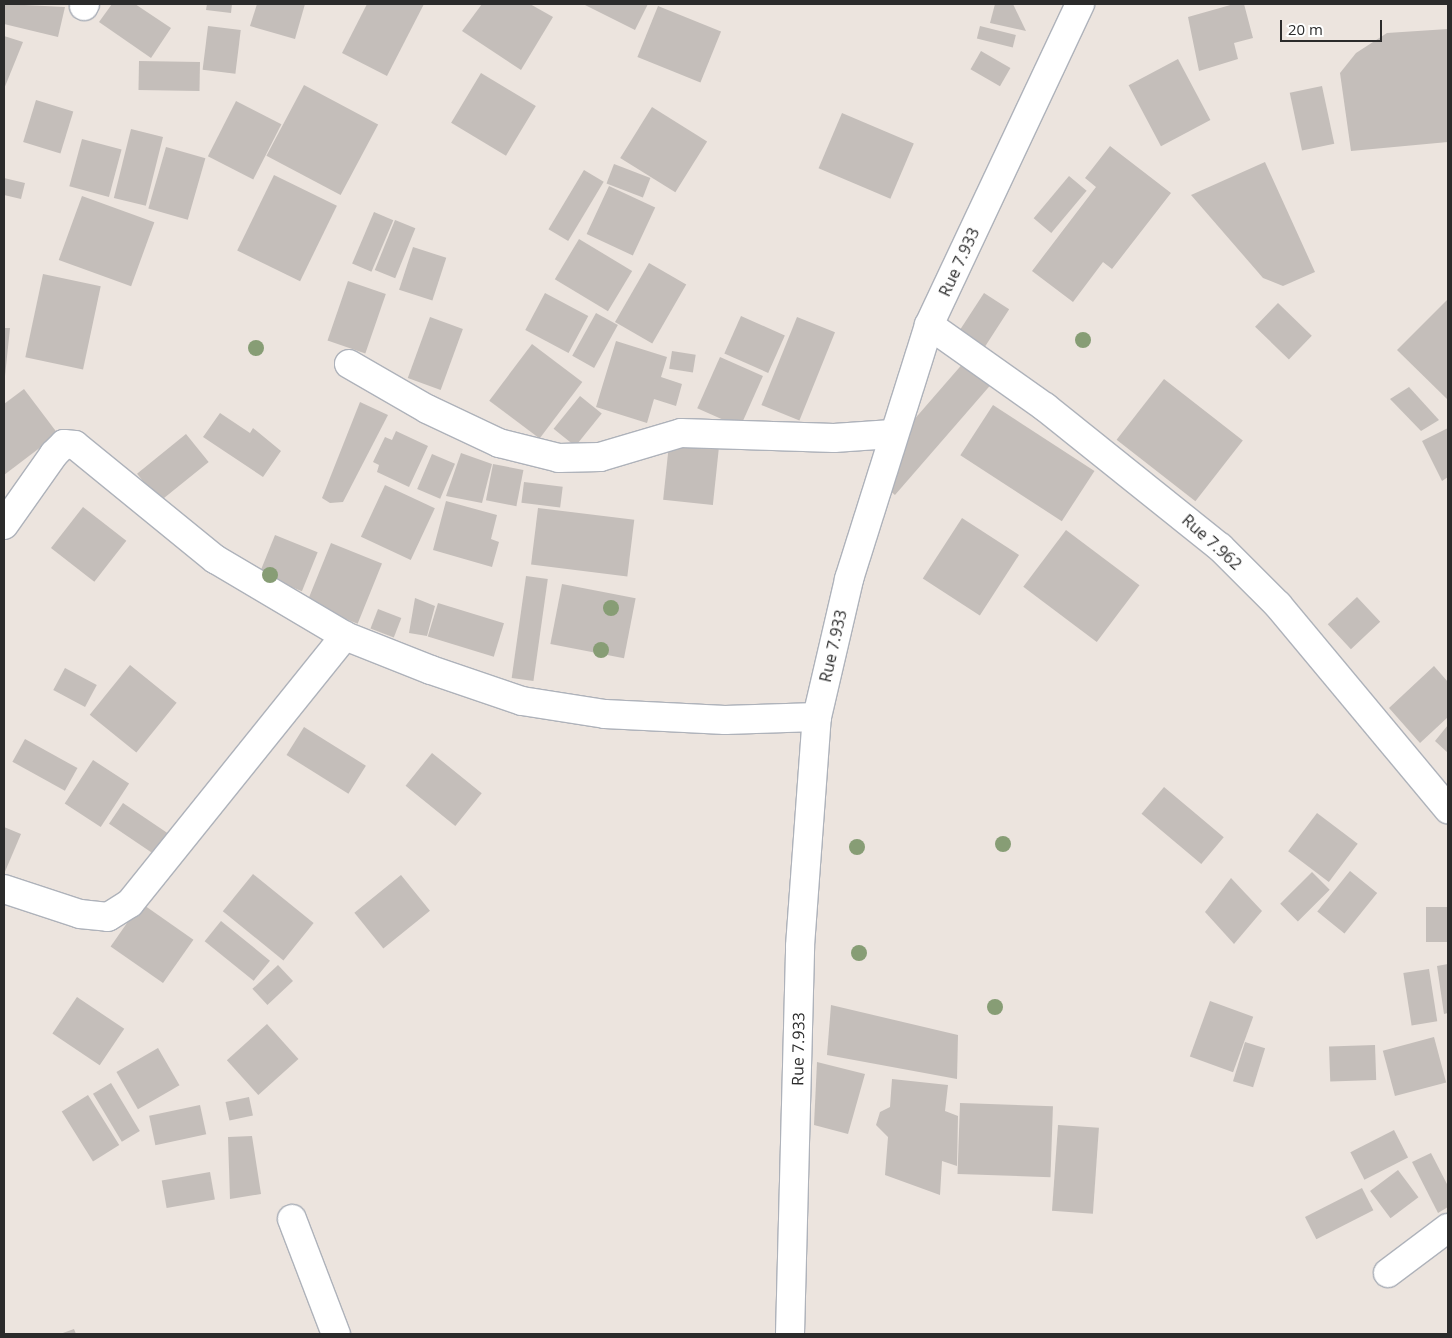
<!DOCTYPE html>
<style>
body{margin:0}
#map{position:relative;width:1452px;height:1338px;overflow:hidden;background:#ece4de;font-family:"Open Sans",sans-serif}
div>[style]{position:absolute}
.building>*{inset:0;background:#c4beba;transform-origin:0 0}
.roads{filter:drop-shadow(1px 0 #aeb2ba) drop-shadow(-1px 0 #aeb2ba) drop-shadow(0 1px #aeb2ba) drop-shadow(0 -1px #aeb2ba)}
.minor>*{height:28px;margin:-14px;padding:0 14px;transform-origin:14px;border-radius:14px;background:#fff}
.tertiary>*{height:28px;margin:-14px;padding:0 14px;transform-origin:14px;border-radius:14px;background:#fff}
.trees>*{width:16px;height:16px;margin:-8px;border-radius:50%;background:#879d75}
span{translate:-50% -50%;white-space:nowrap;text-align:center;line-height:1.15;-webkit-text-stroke:5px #fff;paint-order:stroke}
.street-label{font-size:16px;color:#2b2b2b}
.frame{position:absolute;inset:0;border:5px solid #2b2b2b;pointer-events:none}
.scale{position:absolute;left:1280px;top:20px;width:102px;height:22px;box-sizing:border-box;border:2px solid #2b2b2b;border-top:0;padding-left:6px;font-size:15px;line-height:18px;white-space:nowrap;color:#2b2b2b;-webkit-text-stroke:4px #fff;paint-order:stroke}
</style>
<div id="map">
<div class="building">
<div style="clip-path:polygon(4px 4px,65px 7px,58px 37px,4px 24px)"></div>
<div style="clip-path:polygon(112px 4px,135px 4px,171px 28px,151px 58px,99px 22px)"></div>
<div style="clip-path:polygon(207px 4px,232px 4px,231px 13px,206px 10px)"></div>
<div style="clip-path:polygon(257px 4px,305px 4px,295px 39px,250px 26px)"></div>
<div style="clip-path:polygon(367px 4px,424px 4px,387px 76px,342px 53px)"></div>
<div style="clip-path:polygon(482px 4px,530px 4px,553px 17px,521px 70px,462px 31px)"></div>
<div style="clip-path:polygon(583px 4px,648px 4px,635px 30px)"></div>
<div style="clip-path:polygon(995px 4px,1013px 4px,1026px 31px,990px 23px)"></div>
<div style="clip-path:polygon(1234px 4px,1244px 4px,1253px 38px,1234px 43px,1238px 59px,1199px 71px,1188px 17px)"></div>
<div style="left:658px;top:6px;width:68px;height:55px;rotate:22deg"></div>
<div style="left:208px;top:26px;width:33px;height:44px;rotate:7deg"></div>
<div style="left:980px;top:26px;width:37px;height:13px;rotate:14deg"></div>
<div style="clip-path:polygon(1448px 29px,1448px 142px,1351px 151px,1340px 73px,1356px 53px,1387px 33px)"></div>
<div style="clip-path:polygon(4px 36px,23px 42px,4px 89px)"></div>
<div style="left:981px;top:51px;width:34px;height:21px;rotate:30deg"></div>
<div style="left:1178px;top:59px;width:69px;height:56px;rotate:62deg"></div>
<div style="left:139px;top:61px;width:61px;height:29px;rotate:1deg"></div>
<div style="left:481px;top:73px;width:64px;height:58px;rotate:31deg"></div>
<div style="left:304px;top:85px;width:84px;height:80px;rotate:28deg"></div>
<div style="left:1322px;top:86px;width:59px;height:33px;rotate:78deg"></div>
<div style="left:36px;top:100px;width:39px;height:44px;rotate:17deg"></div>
<div style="left:236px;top:101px;width:51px;height:62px;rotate:27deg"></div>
<div style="left:652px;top:107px;width:65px;height:60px;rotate:32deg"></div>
<div style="left:842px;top:113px;width:78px;height:60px;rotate:23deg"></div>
<div style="left:131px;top:129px;width:33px;height:71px;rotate:14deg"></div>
<div style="left:82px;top:139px;width:41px;height:49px;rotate:15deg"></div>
<div style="clip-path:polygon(1110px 146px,1171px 193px,1112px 269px,1103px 262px,1073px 302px,1032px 271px,1096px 187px,1085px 178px)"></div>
<div style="left:166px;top:147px;width:41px;height:64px;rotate:16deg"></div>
<div style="clip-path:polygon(1265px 162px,1315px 272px,1283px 286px,1263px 278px,1191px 195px)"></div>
<div style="left:614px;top:164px;width:39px;height:21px;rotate:21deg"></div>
<div style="left:584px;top:170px;width:23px;height:69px;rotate:31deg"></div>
<div style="left:274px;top:175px;width:70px;height:84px;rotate:26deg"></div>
<div style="left:1069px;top:176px;width:23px;height:55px;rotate:40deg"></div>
<div style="clip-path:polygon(4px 178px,25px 183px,21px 199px,4px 195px)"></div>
<div style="left:609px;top:186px;width:51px;height:53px;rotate:25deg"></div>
<div style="left:82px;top:196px;width:77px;height:68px;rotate:20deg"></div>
<div style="left:374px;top:212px;width:21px;height:56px;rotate:23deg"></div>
<div style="left:395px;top:220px;width:22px;height:54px;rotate:22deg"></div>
<div style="left:579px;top:239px;width:62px;height:47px;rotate:31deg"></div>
<div style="left:413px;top:247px;width:35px;height:45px;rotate:18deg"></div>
<div style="left:649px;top:263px;width:43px;height:68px;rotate:30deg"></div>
<div style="left:43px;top:274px;width:59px;height:85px;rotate:12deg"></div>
<div style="left:348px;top:281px;width:40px;height:63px;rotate:19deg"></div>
<div style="left:545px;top:293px;width:49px;height:42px;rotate:28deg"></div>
<div style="left:984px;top:293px;width:30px;height:46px;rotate:33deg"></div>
<div style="clip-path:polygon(1448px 299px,1448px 400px,1397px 350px)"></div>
<div style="left:1278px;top:303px;width:47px;height:33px;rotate:44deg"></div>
<div style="left:596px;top:313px;width:25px;height:49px;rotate:29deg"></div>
<div style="left:741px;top:316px;width:48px;height:41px;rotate:24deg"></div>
<div style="left:430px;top:317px;width:35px;height:65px;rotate:20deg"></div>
<div style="left:797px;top:317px;width:41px;height:95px;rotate:22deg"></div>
<div style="clip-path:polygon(4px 328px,10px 328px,5px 376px,4px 376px)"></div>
<div style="clip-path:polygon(616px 341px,667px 357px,661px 377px,682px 384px,676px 406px,654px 399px,647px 423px,596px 407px)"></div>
<div style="left:532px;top:344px;width:63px;height:71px;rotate:37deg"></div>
<div style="left:672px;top:351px;width:24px;height:18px;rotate:9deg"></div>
<div style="left:720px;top:357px;width:47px;height:56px;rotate:24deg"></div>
<div style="left:965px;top:361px;width:35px;height:147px;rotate:41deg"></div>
<div style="left:1164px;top:379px;width:100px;height:77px;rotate:38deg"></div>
<div style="clip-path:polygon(1409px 387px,1439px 420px,1421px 431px,1390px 399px)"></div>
<div style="clip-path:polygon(24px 389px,58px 434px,4px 475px,4px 404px)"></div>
<div style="left:580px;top:396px;width:28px;height:42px;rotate:39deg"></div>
<div style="clip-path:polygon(360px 402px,388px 415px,343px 502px,330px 503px,322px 498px)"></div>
<div style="left:993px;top:405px;width:121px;height:60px;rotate:33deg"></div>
<div style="clip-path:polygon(220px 413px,250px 433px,253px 428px,281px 451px,263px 477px,203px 437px)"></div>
<div style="clip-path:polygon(1448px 428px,1448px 477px,1442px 481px,1422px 441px)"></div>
<div style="clip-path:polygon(396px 431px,428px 446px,409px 487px,377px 472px,379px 465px,373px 462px,385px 437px,392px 440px)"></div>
<div style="left:186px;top:434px;width:36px;height:63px;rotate:51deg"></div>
<div style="left:669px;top:444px;width:50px;height:56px;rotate:6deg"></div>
<div style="clip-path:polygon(461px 453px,492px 464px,482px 503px,446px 496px)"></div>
<div style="left:432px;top:454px;width:25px;height:38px;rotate:23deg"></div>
<div style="left:493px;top:464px;width:31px;height:37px;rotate:11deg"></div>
<div style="left:524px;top:482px;width:39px;height:21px;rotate:7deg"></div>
<div style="left:385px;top:485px;width:55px;height:57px;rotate:25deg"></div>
<div style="clip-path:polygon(446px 501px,497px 515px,491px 539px,499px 542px,492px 567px,433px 550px)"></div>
<div style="left:83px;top:507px;width:55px;height:52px;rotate:38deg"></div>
<div style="left:538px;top:508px;width:97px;height:57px;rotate:7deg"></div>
<div style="left:962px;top:518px;width:68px;height:72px;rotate:33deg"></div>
<div style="left:1066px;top:530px;width:92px;height:71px;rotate:37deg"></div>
<div style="left:275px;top:535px;width:46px;height:42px;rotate:22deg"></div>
<div style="left:331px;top:543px;width:55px;height:65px;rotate:22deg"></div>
<div style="left:526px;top:576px;width:22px;height:103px;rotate:8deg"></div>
<div style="left:562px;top:584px;width:75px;height:61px;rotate:11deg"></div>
<div style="left:1357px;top:597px;width:34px;height:40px;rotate:47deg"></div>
<div style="clip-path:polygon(415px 598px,435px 606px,427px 636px,409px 633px)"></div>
<div style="left:438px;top:603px;width:69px;height:35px;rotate:17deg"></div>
<div style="left:378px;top:609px;width:25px;height:21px;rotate:21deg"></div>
<div style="left:130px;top:665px;width:60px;height:64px;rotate:39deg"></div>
<div style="clip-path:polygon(1434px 666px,1448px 682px,1448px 717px,1420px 743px,1389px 708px)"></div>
<div style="left:65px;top:668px;width:36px;height:25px;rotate:28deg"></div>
<div style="clip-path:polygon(1448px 725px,1448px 753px,1435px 741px)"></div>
<div style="left:304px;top:727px;width:73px;height:33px;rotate:32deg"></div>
<div style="left:25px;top:739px;width:60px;height:26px;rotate:29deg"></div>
<div style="left:432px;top:753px;width:64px;height:42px;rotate:39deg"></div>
<div style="left:93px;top:760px;width:43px;height:52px;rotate:33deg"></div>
<div style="left:1164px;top:787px;width:78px;height:35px;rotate:40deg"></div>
<div style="left:123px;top:803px;width:58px;height:25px;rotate:34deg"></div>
<div style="left:1317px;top:813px;width:51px;height:48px;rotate:37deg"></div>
<div style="clip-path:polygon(4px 827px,21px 834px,4px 874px)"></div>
<div style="left:1350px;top:871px;width:35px;height:52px;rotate:39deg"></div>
<div style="left:1312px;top:872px;width:25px;height:45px;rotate:45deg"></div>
<div style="left:253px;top:874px;width:78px;height:48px;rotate:39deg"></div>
<div style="left:401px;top:875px;width:46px;height:60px;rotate:51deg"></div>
<div style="clip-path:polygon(1231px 878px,1262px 911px,1234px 944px,1205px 912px)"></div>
<div style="left:141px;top:903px;width:64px;height:53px;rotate:35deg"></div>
<div style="left:1426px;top:907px;width:22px;height:35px"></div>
<div style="left:221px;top:921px;width:63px;height:26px;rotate:39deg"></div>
<div style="clip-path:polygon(1448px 964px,1448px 1013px,1444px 1014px,1437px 966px)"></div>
<div style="left:278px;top:965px;width:22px;height:35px;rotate:47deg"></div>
<div style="left:1429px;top:969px;width:53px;height:26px;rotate:81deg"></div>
<div style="left:77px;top:997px;width:57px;height:44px;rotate:34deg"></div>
<div style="left:1210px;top:1001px;width:46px;height:59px;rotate:20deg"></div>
<div style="clip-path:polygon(831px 1005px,958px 1035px,957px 1079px,827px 1055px)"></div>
<div style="left:267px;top:1024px;width:47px;height:54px;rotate:48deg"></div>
<div style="left:1434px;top:1037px;width:47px;height:53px;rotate:75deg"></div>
<div style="left:1245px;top:1042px;width:21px;height:41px;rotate:17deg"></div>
<div style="left:1375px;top:1045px;width:35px;height:46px;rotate:88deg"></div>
<div style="left:158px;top:1048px;width:43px;height:48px;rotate:60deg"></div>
<div style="clip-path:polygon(817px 1062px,865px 1074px,848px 1134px,814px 1125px)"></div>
<div style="clip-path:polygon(892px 1079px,948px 1085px,945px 1111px,958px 1116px,957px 1166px,942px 1161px,940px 1195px,885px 1175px,888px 1137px,876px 1125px,880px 1112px,890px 1107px)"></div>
<div style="left:111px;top:1083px;width:56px;height:21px;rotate:59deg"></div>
<div style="left:88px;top:1095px;width:59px;height:31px;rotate:58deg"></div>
<div style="left:249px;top:1097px;width:19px;height:24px;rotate:78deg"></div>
<div style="left:960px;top:1103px;width:93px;height:71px;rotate:2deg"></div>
<div style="left:200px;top:1105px;width:30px;height:52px;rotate:78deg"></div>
<div style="left:1058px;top:1125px;width:41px;height:86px;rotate:4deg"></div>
<div style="left:1394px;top:1130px;width:31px;height:49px;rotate:63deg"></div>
<div style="clip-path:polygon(252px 1136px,261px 1194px,230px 1199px,228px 1137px)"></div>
<div style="clip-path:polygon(1431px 1153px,1448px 1186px,1448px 1207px,1438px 1213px,1412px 1162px)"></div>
<div style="left:1398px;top:1170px;width:34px;height:35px;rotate:53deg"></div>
<div style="left:210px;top:1172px;width:28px;height:49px;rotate:80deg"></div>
<div style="left:1362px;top:1188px;width:25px;height:64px;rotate:63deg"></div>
<div style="clip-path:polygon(74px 1329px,76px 1334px,60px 1334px)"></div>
</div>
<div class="roads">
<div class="minor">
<div style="left:84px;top:6px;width:2px;rotate:-63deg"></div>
<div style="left:929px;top:325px;width:142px;rotate:35.3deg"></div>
<div style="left:1045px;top:407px;width:224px;rotate:38.7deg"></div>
<div style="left:1220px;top:547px;width:82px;rotate:45deg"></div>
<div style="left:1278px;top:605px;width:266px;rotate:50.2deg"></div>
<div style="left:349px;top:364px;width:90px;rotate:30deg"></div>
<div style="left:427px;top:409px;width:80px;rotate:25.3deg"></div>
<div style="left:499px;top:443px;width:62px;rotate:14deg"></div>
<div style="left:559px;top:458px;width:41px;rotate:-1.4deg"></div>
<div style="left:600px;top:457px;width:84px;rotate:-16.5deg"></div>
<div style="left:681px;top:433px;width:153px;rotate:1.9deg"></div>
<div style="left:834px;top:438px;width:58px;rotate:-3.9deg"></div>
<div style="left:4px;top:525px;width:87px;rotate:-54.8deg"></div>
<div style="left:54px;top:454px;width:14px;rotate:-45deg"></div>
<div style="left:64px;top:444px;width:11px;rotate:5deg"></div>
<div style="left:75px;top:445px;width:181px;rotate:39.2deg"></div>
<div style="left:215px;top:559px;width:151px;rotate:30.6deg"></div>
<div style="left:345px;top:636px;width:92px;rotate:21.6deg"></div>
<div style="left:431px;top:670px;width:96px;rotate:18.8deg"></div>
<div style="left:522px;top:701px;width:84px;rotate:8.9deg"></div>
<div style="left:605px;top:714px;width:120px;rotate:2.9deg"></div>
<div style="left:725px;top:720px;width:92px;rotate:-1.9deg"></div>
<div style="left:4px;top:889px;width:80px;rotate:18.2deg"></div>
<div style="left:80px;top:914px;width:28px;rotate:6deg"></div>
<div style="left:108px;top:917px;width:26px;rotate:-32deg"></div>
<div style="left:130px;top:903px;width:343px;rotate:-51.2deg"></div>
<div style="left:292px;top:1219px;width:123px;rotate:69.1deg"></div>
<div style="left:1388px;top:1273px;width:75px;rotate:-36.9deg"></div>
</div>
<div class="tertiary">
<div style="left:790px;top:1334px;width:388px;rotate:-88.5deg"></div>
<div style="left:800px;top:946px;width:230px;rotate:-85.8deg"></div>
<div style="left:817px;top:717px;width:142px;rotate:-76.9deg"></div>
<div style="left:849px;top:579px;width:266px;rotate:-72.5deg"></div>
<div style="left:929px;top:325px;width:355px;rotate:-64.8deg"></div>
</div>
</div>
<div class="trees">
<div style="left:1083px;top:340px"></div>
<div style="left:256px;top:348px"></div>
<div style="left:270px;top:575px"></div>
<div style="left:611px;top:608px"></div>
<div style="left:601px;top:650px"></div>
<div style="left:1003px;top:844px"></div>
<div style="left:857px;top:847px"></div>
<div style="left:859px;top:953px"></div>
<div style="left:995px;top:1007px"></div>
</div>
<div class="street-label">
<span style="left:959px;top:262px;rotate:-65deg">Rue 7.933</span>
<span style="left:1212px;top:542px;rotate:42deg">Rue 7.962</span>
<span style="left:833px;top:646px;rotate:-77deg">Rue 7.933</span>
<span style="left:798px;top:1049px;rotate:-89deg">Rue 7.933</span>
</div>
<div class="frame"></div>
<div class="scale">20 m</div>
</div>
